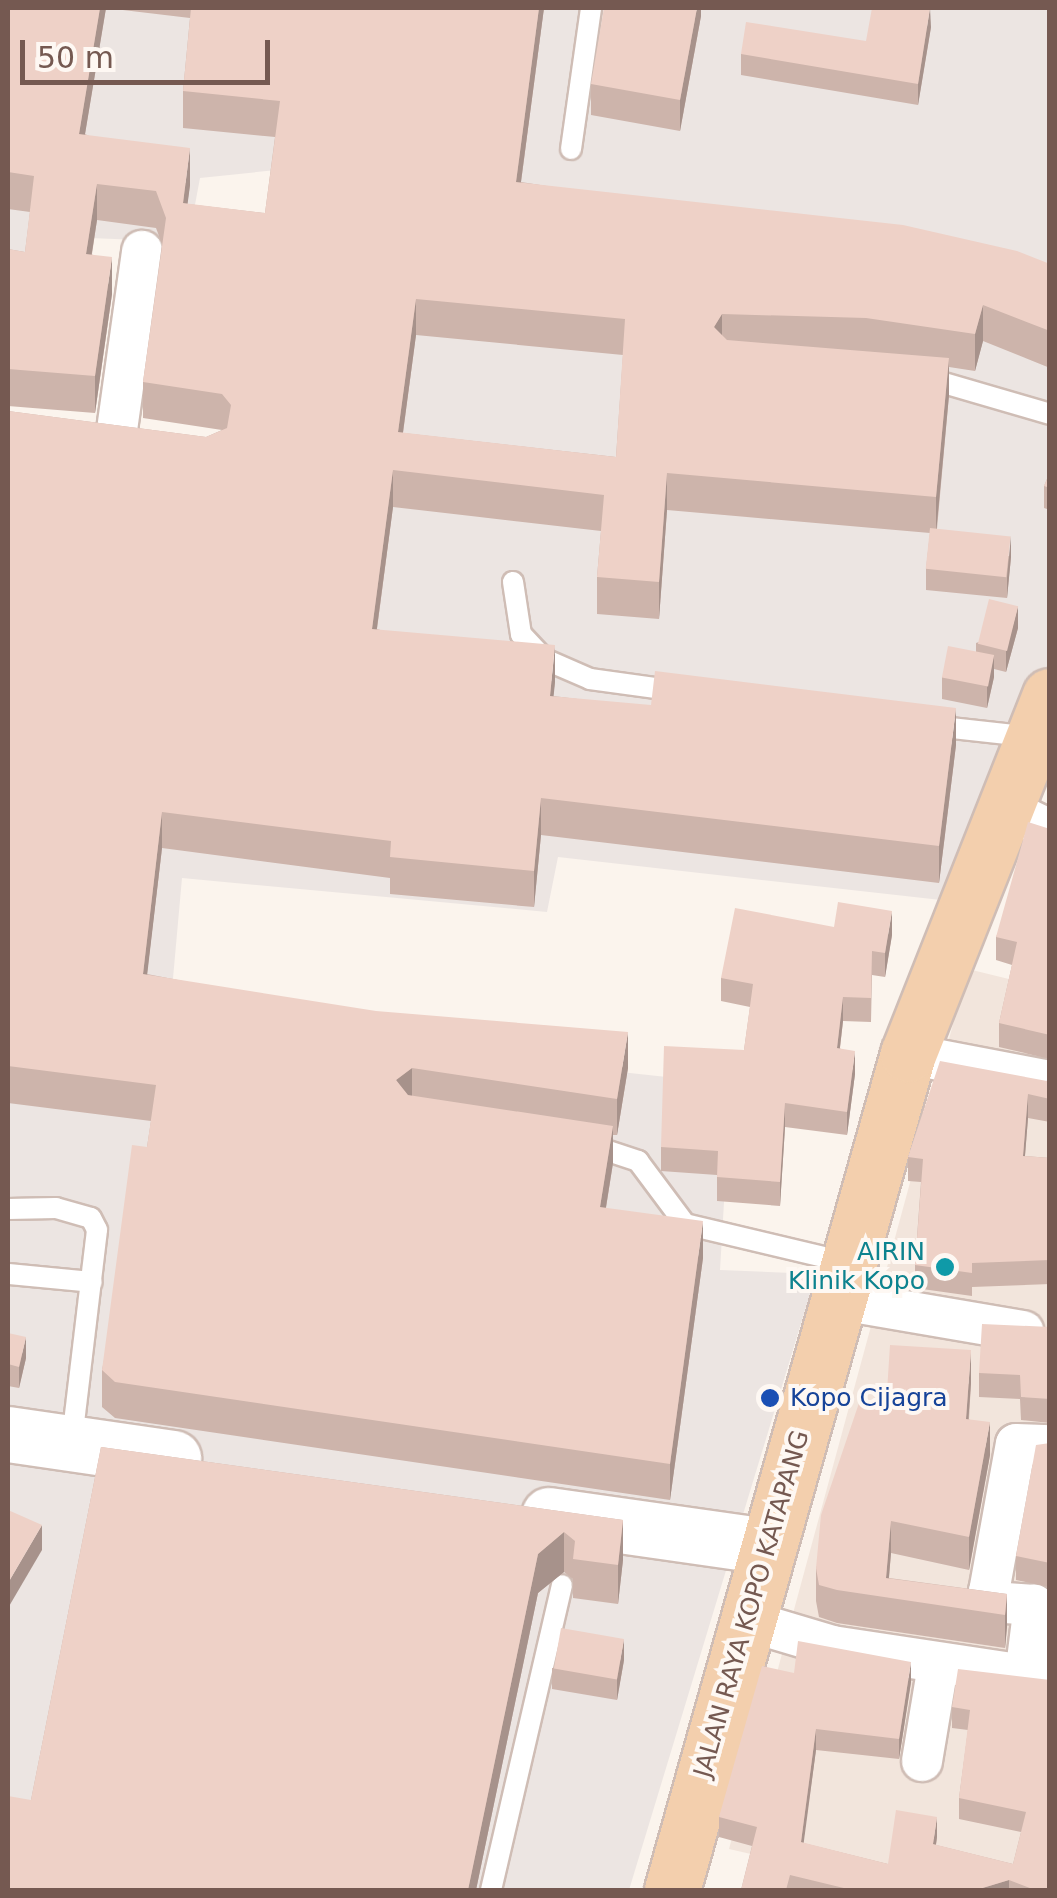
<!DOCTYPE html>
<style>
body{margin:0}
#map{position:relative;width:1057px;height:1898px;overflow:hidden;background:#fbf4ed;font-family:"DejaVu Sans",sans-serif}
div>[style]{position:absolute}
.residential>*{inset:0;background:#f2e5dc}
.industrial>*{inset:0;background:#ece5e2}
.roads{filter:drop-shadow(2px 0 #cfbdb5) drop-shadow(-2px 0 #cfbdb5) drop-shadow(0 2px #cfbdb5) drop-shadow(0 -2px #cfbdb5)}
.lane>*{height:20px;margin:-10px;padding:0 10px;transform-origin:10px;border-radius:10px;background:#fff}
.street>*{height:40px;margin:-20px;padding:0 20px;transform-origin:20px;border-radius:20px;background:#fff}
.secondary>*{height:55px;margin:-27.5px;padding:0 27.5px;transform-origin:27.5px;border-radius:27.5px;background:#fff}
.primary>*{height:55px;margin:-27.5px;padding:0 27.5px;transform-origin:27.5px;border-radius:27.5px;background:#f3cfad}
.wall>*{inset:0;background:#cdb4ab}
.shaded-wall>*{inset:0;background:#a7928b}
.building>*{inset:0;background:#eed1c7;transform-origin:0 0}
.dots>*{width:28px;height:28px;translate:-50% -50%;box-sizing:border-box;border:5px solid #fef8f3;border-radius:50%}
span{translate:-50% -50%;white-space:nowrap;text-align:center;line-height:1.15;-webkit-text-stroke:8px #fef8f3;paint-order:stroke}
.culture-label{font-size:25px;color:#0d838f}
.right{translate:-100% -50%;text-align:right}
.transit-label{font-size:25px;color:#164399}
.left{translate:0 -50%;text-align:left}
.street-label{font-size:25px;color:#755951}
.frame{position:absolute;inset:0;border:10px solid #755951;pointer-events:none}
.scale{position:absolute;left:20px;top:40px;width:250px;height:45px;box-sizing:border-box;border:5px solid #755951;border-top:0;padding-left:12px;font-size:30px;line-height:35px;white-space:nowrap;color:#755951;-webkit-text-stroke:8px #fef8f3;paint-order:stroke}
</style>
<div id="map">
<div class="residential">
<div style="clip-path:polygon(968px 969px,1049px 989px,1049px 1890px,909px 1890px,729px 1849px)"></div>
</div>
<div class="industrial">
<div style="clip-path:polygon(8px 8px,1049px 8px,1049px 680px,941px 900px,558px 857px,547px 912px,182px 878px,169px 1023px,731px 1084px,720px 1270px,816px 1274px,629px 1890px,8px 1890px,8px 740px,225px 471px,286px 169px,200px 178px,188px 242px,41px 236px,8px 339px)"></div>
</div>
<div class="roads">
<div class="lane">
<div style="left:571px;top:149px;width:142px;rotate:-81.9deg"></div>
<div style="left:923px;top:377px;width:132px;rotate:16.2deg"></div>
<div style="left:513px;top:582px;width:53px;rotate:81.3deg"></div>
<div style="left:521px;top:634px;width:34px;rotate:47deg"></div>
<div style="left:544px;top:659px;width:50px;rotate:23.5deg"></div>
<div style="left:590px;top:679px;width:87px;rotate:7.9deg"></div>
<div style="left:933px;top:726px;width:101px;rotate:6.3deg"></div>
<div style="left:590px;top:1145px;width:51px;rotate:18.4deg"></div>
<div style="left:638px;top:1161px;width:79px;rotate:53.3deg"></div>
<div style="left:685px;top:1224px;width:164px;rotate:13.4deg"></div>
<div style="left:8px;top:1209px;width:48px;rotate:-1.2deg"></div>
<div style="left:56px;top:1208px;width:36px;rotate:16deg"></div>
<div style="left:91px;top:1218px;width:13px;rotate:63deg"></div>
<div style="left:97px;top:1230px;width:212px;rotate:96.8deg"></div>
<div style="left:8px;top:1274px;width:84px;rotate:5.4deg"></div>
<div style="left:491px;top:1890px;width:313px;rotate:-76.9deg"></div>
</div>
<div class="street">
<div style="left:116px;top:437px;width:188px;rotate:-82deg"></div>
<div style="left:1005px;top:808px;width:50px;rotate:26.1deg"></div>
<div style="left:908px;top:1054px;width:145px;rotate:10.8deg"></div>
<div style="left:841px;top:1300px;width:185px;rotate:9.7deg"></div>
<div style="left:745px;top:1620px;width:91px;rotate:16.6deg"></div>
<div style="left:832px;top:1646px;width:220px;rotate:8.6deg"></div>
<div style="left:1025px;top:1676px;width:72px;rotate:-82.8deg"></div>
<div style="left:1034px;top:1605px;width:39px;rotate:-176deg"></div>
<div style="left:995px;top:1602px;width:12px;rotate:-121deg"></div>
<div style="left:989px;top:1592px;width:150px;rotate:-79.7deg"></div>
<div style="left:1016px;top:1444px;width:34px;rotate:2deg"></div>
<div style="left:922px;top:1761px;width:97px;rotate:-80.5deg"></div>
</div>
<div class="secondary">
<div style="left:8px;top:1434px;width:167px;rotate:8.3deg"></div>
<div style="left:549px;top:1515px;width:219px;rotate:8.1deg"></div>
</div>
<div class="primary">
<div style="left:672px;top:1890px;width:869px;rotate:-74.24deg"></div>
<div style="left:908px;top:1054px;width:385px;rotate:-68.4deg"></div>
</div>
</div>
<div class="wall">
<div style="clip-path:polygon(evenodd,8px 8px,544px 8px,521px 182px,1050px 264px,1050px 368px,983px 341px,975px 371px,949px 367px,949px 395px,937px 529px,1011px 557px,1007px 598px,926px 590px,926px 569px,930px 533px,667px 510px,659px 619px,597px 614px,597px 577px,601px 531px,393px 507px,377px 629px,555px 682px,553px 696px,956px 745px,939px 883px,541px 835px,534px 907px,390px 894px,390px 878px,162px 848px,147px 974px,628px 1068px,617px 1135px,613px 1135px,613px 1163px,606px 1208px,703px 1258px,670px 1500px,115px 1418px,102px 1407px,102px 1370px,147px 1147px,151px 1121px,8px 1103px,8px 411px,206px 437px,222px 430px,143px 418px,143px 382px,162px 244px,156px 228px,97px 220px,92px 254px,112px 294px,95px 413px,8px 406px,8px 249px,25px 252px,30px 212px,8px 209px,8px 8px,106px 8px,190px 18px,183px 91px,183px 128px,275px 137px,265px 213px,187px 204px,190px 185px,85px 134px,106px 8px,8px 8px,416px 335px,623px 355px,616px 457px,403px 433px,416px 335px)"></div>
<div style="clip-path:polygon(701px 8px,701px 16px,680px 131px,591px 115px,591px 84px)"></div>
<div style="clip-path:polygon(931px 27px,918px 105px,741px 75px,741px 54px,866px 41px)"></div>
<div style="clip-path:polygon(1050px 472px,1050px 510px,1044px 508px,1044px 486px)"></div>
<div style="clip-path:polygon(1018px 628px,1006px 672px,994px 669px,994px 677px,987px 708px,942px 699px,942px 677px,976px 652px,976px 643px)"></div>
<div style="clip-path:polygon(1050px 829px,1050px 1059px,999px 1047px,999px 1023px,1012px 965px,996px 960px,996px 937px)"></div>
<div style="clip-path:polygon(834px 927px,892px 935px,885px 977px,872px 975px,871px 1022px,843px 1021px,840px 1048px,855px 1074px,847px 1135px,785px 1127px,780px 1206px,717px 1201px,717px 1175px,661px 1171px,661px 1147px,744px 1050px,750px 1007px,721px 1001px,721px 978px)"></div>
<div style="clip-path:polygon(1050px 1079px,1050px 1122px,1028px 1118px,1025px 1156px,1050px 1158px,1050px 1284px,972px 1287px,972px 1296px,915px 1288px,915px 1265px,921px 1182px,908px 1181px,908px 1157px)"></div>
<div style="clip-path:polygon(1050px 1327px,1050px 1423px,1021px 1420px,1020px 1399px,979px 1397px,979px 1373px)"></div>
<div style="clip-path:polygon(8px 1333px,26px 1358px,19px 1388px,8px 1386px)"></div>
<div style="clip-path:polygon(971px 1383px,969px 1419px,990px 1455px,969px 1570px,891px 1553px,889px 1578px,1007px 1594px,1007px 1627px,1005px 1648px,837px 1623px,819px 1617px,816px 1601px,816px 1568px,886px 1407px)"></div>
<div style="clip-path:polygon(1050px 1443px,1050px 1587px,1016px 1580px,1016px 1556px)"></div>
<div style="clip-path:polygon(101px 1447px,623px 1520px,623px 1560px,618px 1604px,573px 1598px,573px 1579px,564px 1572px,538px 1593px,476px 1890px,8px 1890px,31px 1800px)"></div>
<div style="clip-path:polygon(624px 1660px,617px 1700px,552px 1689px,552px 1668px)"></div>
<div style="clip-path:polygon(794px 1673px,911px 1682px,899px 1759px,816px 1750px,803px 1843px,888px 1864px,937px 1837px,936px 1845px,1013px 1864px,1021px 1832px,959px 1819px,959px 1798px,968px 1730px,952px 1728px,952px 1707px,1050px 1680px,1050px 1890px,741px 1890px,752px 1846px,719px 1837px,719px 1817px)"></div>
</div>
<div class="shaded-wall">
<div style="clip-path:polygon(100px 8px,106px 8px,79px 170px,79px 134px)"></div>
<div style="clip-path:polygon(539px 8px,544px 8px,516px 219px,516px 182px)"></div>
<div style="clip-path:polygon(697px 8px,701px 8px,701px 16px,680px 131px,680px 100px)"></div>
<div style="clip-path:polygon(930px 8px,931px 27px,918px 105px,918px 84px)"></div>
<div style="clip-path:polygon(190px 148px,190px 185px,183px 240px,183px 203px)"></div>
<div style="clip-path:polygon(97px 184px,97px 220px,86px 290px,86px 254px)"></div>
<div style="clip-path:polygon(112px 257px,112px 294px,95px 413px,95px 376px)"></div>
<div style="clip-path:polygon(416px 299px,416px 335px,398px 469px,398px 432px)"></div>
<div style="clip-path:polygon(983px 305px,983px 341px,975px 371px,975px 334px)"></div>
<div style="clip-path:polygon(722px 314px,722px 350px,714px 327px)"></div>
<div style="clip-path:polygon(949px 358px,949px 395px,936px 534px,936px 497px)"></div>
<div style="clip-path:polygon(393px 470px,393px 507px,372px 665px,372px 629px)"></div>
<div style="clip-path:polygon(667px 473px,667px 510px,659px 619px,659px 582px)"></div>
<div style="clip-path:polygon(1011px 536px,1011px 557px,1007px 598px,1007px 577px)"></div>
<div style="clip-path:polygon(1018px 606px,1018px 628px,1006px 672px,1006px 651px)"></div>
<div style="clip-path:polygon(555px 645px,555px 682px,550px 732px,550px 696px)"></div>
<div style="clip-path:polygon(994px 655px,994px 677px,987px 708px,987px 687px)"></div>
<div style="clip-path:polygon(956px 708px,956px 745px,939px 883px,939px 846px)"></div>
<div style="clip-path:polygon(541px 798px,541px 835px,534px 907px,534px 871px)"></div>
<div style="clip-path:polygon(162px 812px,162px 848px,143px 1010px,143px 974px)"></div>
<div style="clip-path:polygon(892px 911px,892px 935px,885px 977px,885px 953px)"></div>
<div style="clip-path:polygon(843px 997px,843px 1021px,837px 1072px,837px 1048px)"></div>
<div style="clip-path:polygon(628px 1032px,628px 1068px,617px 1135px,617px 1099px)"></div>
<div style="clip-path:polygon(855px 1051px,855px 1074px,847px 1135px,847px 1112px)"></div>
<div style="clip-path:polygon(412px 1068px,412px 1104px,396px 1080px)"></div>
<div style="clip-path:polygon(1028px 1094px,1028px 1118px,1023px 1180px,1023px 1156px)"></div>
<div style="clip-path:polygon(785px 1103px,785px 1127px,780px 1206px,780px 1182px)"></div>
<div style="clip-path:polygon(613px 1126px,613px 1163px,600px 1244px,600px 1207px)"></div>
<div style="clip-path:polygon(703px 1221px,703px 1258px,670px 1500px,670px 1464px)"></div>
<div style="clip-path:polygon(26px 1337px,26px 1358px,19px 1388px,19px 1367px)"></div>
<div style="clip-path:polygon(971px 1350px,971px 1383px,966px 1451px,966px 1419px)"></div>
<div style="clip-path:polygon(990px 1422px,990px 1455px,969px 1570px,969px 1537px)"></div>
<div style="clip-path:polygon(623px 1520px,623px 1560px,618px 1604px,618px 1565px)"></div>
<div style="clip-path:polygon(891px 1521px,891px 1553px,887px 1598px,886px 1578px)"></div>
<div style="clip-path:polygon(42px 1525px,42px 1550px,8px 1608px,8px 1583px)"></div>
<div style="clip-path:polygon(564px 1532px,564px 1572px,538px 1593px,476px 1890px,468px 1890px,538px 1554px)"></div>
<div style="clip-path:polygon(1007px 1594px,1007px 1627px,1005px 1648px,1005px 1615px)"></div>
<div style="clip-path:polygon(624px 1639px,624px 1660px,617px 1700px,617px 1679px)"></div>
<div style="clip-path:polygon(911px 1662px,911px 1682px,899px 1759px,899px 1739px)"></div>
<div style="clip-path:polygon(816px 1729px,816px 1750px,801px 1863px,801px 1842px)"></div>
<div style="clip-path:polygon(937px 1817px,937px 1837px,933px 1864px,933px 1844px)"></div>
<div style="clip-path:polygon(1009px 1880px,1009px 1890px,976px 1890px)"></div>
</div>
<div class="building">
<div style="clip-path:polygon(evenodd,8px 8px,100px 8px,79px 134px,190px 148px,183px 203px,265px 213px,280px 101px,183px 91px,191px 8px,539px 8px,516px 182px,903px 225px,1017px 251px,1050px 264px,1050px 331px,983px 305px,975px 334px,866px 318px,722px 314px,714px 327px,727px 340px,949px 358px,936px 497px,667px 473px,659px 582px,597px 577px,604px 495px,393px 470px,372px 629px,555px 645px,550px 696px,651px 705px,655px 671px,956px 708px,939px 846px,541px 798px,534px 871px,390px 857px,391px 841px,162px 812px,143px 974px,376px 1011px,628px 1032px,617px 1099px,412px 1068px,396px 1080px,408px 1095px,613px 1126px,600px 1207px,703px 1221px,670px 1464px,115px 1382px,102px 1370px,132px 1145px,147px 1147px,156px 1085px,8px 1066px,8px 411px,206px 437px,227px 428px,231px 405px,222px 394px,143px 382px,166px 218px,156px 191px,97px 184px,86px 254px,112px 257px,95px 376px,8px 369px,8px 249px,25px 252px,34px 176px,8px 172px,8px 8px,416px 299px,625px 319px,616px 457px,398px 432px,416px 299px)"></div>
<div style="clip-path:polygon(604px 8px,697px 8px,680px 100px,591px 84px)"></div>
<div style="clip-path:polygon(872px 8px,930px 8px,918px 84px,741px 54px,746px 22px,866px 41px)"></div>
<div style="clip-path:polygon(1050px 472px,1050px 488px,1044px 486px)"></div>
<div style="left:930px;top:528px;width:81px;height:41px;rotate:6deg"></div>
<div style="left:989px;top:599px;width:30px;height:46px;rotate:14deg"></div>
<div style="left:948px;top:646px;width:47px;height:32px;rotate:11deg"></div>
<div style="clip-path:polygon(1028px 822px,1050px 829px,1050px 1035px,999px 1023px,1017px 942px,996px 937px)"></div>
<div style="clip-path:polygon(838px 902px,892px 911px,885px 953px,872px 951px,871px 998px,843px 997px,837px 1048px,855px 1051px,847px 1112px,785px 1103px,780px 1182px,717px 1177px,718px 1151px,661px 1147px,664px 1046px,744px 1050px,753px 984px,721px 978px,735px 908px,834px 927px)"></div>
<div style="clip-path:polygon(940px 1061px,1047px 1081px,1050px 1079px,1050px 1099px,1028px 1094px,1023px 1156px,1050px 1158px,1050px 1260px,972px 1263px,972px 1273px,915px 1265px,923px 1159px,908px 1157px)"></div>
<div style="clip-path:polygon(982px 1324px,1050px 1327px,1050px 1399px,1021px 1397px,1020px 1375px,979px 1373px)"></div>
<div style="clip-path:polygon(8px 1333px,26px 1337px,19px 1367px,8px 1364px)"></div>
<div style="clip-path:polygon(890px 1345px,971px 1350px,966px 1419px,990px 1422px,969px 1537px,891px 1521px,886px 1578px,1007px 1594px,1005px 1615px,837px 1590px,819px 1585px,816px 1568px,821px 1515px,859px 1403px,886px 1407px)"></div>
<div style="clip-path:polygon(1050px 1443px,1050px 1563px,1016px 1556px,1036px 1445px)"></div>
<div style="clip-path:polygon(101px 1447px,623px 1520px,618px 1565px,573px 1559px,575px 1541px,564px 1532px,538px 1554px,468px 1890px,8px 1890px,8px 1796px,31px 1800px)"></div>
<div style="clip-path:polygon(8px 1510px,42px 1525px,8px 1583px)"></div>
<div style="left:561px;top:1628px;width:64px;height:41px;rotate:10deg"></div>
<div style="clip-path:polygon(798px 1641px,911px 1662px,899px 1739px,816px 1729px,801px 1842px,888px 1864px,896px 1810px,937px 1817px,933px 1844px,1013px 1864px,1026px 1812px,959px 1798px,970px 1710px,952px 1707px,958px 1669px,1050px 1680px,1050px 1890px,1035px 1890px,1009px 1880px,976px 1890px,852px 1890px,790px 1875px,786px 1890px,741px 1890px,757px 1827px,719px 1817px,762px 1666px,794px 1673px)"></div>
</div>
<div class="dots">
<div style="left:945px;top:1267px;background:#0f9aa8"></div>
<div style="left:770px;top:1398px;background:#1a4fb4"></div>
</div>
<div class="culture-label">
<span class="right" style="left:925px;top:1267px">AIRIN<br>Klinik Kopo</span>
</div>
<div class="transit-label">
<span class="left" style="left:790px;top:1398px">Kopo Cijagra</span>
</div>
<div class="street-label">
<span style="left:752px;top:1604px;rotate:-74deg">JALAN RAYA KOPO KATAPANG</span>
</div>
<div class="frame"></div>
<div class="scale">50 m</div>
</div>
